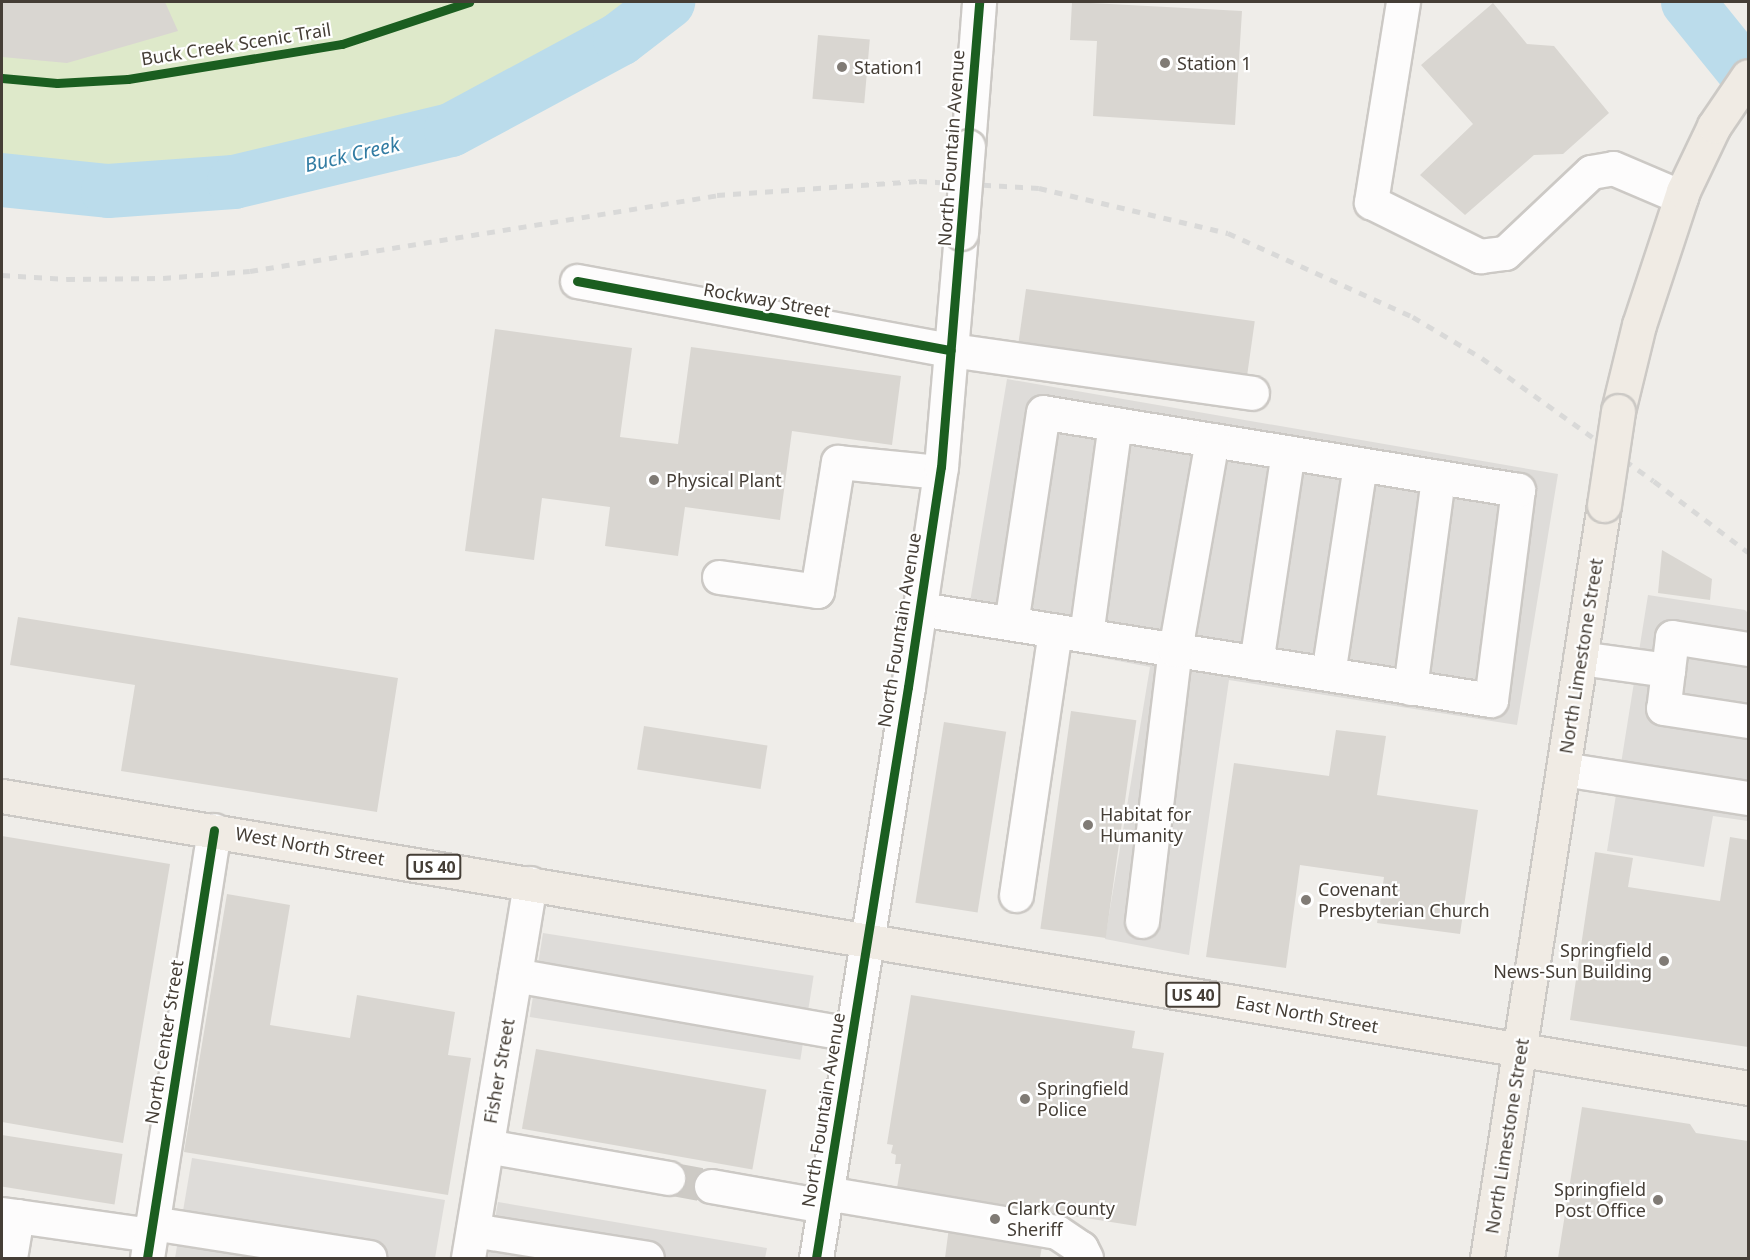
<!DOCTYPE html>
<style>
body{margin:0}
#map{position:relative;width:1750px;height:1260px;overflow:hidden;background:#efede9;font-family:"Noto Sans",sans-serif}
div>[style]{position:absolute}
.green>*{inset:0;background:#dee9ca}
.parking>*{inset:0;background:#dedcd9;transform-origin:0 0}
.river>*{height:54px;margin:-27px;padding:0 27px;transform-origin:27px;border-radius:27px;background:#bbdceb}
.building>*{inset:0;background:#d9d6d1;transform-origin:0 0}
.minor-tunnel>*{height:33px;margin-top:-16.5px;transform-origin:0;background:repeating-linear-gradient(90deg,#cdcac5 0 33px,transparent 0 49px)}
.roads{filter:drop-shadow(2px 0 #ccc9c5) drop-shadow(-2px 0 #ccc9c5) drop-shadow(0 2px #ccc9c5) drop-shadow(0 -2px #ccc9c5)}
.minor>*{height:33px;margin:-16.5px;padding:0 16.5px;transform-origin:16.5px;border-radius:16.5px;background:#fdfcfc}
.major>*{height:33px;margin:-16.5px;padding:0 16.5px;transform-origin:16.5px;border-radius:16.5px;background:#f0ebe4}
.rail>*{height:4.5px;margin-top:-2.25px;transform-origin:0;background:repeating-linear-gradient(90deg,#d9d9d8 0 8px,transparent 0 16px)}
.bridges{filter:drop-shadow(2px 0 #ccc9c5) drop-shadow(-2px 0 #ccc9c5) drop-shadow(0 2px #ccc9c5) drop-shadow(0 -2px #ccc9c5)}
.minor-bridge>*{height:33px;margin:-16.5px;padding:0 16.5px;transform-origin:16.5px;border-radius:16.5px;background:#fdfcfc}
.major-bridge>*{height:33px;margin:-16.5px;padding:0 16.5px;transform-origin:16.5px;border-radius:16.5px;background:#f0ebe4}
.cycleway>*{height:9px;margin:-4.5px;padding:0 4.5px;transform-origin:4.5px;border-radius:4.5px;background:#1b5e20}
.dots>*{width:16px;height:16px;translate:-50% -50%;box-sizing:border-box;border:3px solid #fff;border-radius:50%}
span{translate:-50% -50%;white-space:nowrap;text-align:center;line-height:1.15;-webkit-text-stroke:4.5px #fff;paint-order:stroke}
.shield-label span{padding:2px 4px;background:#fff;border:2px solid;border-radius:4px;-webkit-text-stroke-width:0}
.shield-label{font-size:16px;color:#453e36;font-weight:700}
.street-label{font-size:18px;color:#453e36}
.poi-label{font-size:18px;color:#453e36}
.left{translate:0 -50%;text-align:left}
.right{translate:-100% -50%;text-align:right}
.water-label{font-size:20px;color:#327ca3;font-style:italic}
.frame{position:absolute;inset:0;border:3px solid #453e36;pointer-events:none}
</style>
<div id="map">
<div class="green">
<div style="clip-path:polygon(2px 2px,625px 2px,603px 19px,453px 108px,206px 161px,84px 169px,2px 154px)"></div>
</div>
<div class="parking">
<div style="clip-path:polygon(1007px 379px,1558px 474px,1517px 725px,1229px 680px,1189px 955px,1105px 939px,1150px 667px,965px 632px)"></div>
<div style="clip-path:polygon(1648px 595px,1745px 610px,1748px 613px,1748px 821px,1713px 816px,1704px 867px,1607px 851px)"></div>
<div style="left:543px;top:933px;width:274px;height:85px;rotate:9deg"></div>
<div style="clip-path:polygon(192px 1158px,445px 1200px,435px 1258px,175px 1258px)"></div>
<div style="clip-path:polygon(498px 1202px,767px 1248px,765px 1258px,488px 1258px)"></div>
</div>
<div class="river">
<div style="left:1688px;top:2px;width:95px;rotate:51deg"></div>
<div style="left:2px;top:180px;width:107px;rotate:5.9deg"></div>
<div style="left:108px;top:191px;width:126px;rotate:-4.1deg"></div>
<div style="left:234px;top:182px;width:223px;rotate:-13.5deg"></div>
<div style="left:451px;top:130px;width:192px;rotate:-28.3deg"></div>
<div style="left:620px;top:39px;width:61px;rotate:-37.6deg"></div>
</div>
<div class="building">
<div style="clip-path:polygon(2px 2px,165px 2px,178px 31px,67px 63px,2px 57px)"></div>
<div style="clip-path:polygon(1072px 2px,1242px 11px,1235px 125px,1093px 116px,1097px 41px,1070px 40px)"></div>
<div style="clip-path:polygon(1493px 3px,1527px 44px,1554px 46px,1609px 113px,1563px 154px,1534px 155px,1465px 215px,1420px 175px,1473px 124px,1421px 65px)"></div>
<div style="left:818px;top:35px;width:52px;height:64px;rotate:5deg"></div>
<div style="left:1026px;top:289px;width:231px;height:59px;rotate:8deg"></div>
<div style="clip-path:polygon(495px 329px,632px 348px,620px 437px,678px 444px,691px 347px,901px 376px,892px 445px,792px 431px,780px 520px,685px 507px,678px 556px,605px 546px,610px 507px,542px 498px,534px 560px,465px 551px)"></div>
<div style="clip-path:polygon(1662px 550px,1712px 579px,1710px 600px,1658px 593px)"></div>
<div style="clip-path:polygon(18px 617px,398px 678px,377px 812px,121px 771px,135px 685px,10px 665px)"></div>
<div style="left:1071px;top:711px;width:66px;height:220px;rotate:8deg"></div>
<div style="left:944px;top:722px;width:63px;height:183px;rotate:9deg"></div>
<div style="left:644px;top:726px;width:125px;height:44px;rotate:9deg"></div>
<div style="clip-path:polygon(1336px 730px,1386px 736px,1377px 795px,1478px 810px,1460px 934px,1377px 923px,1384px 877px,1300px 865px,1286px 968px,1206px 957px,1234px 763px,1329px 776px)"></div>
<div style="clip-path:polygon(2px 836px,170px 864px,123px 1143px,2px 1122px)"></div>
<div style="clip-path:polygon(1730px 837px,1748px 840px,1748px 1047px,1570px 1020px,1595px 852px,1633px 858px,1628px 887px,1720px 901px)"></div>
<div style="clip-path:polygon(227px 894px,290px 905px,270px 1025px,350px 1038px,357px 995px,455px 1012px,448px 1055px,471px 1058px,448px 1195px,184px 1152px)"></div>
<div style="clip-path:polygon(911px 995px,1135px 1031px,1132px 1048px,1164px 1053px,1136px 1226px,1048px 1212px,1040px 1258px,945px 1258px,949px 1227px,929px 1198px,930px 1193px,897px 1188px,901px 1164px,895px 1164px,896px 1155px,891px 1153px,893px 1145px,887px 1144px)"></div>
<div style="left:536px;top:1049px;width:234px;height:81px;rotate:10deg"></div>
<div style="clip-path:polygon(1582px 1107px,1690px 1124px,1696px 1133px,1748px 1141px,1748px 1258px,1558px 1258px)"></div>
<div style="left:2px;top:1135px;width:122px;height:51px;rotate:9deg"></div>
</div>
<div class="minor-tunnel">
<div style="left:668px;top:1178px;width:44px;rotate:10.5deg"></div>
</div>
<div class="roads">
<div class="minor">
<div style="left:1403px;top:2px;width:203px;rotate:99.1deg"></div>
<div style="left:1371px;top:202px;width:122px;rotate:26.4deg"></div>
<div style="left:1480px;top:256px;width:25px;rotate:-7deg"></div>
<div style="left:1505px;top:253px;width:118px;rotate:-43.3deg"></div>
<div style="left:1591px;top:172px;width:22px;rotate:-10deg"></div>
<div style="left:1613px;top:168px;width:74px;rotate:23.1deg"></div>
<div style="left:968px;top:146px;width:144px;rotate:-85.6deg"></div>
<div style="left:577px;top:281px;width:380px;rotate:10.5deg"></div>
<div style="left:951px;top:350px;width:304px;rotate:8.1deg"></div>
<div style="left:719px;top:577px;width:99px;rotate:8.1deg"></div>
<div style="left:817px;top:591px;width:131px;rotate:-80.8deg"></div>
<div style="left:838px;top:462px;width:102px;rotate:5.6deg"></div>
<div style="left:920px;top:609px;width:578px;rotate:9.06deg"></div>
<div style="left:1491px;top:700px;width:212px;rotate:-82.7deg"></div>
<div style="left:1518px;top:490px;width:481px;rotate:-170.7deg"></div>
<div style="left:1043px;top:412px;width:213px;rotate:98.6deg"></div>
<div style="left:1086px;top:635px;width:213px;rotate:-82.2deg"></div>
<div style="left:1580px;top:658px;width:89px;rotate:7.8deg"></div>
<div style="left:1668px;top:670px;width:38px;rotate:97deg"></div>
<div style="left:1663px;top:708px;width:86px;rotate:8.7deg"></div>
<div style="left:1256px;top:663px;width:213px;rotate:-81.4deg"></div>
<div style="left:1668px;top:670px;width:33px;rotate:-83deg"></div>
<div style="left:1672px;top:637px;width:77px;rotate:9deg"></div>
<div style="left:1328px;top:674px;width:212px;rotate:-81.3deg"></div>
<div style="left:1410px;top:688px;width:213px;rotate:-82.4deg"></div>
<div style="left:1563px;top:769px;width:187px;rotate:8.9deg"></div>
<div style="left:1016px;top:895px;width:267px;rotate:-81.6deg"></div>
<div style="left:1142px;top:921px;width:273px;rotate:-83.1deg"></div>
<div style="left:1175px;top:650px;width:213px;rotate:-80deg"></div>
<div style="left:515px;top:975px;width:341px;rotate:10deg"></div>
<div style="left:487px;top:1146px;width:184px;rotate:10deg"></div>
<div style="left:711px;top:1186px;width:115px;rotate:10deg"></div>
<div style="left:826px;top:1193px;width:234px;rotate:9.6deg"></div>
<div style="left:1057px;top:1232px;width:29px;rotate:34deg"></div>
<div style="left:1081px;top:1248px;width:11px;rotate:63deg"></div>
<div style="left:2px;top:1214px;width:15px;rotate:8deg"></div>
<div style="left:17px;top:1216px;width:43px;rotate:99.5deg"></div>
<div style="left:17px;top:1216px;width:135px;rotate:8.1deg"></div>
<div style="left:152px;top:1223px;width:220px;rotate:8.9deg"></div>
<div style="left:473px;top:1230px;width:176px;rotate:9.1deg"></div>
<div style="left:147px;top:1258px;width:433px;rotate:-81.1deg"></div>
<div style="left:468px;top:1258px;width:380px;rotate:-80.6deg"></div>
<div style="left:816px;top:1258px;width:578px;rotate:-80.85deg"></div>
<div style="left:908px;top:687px;width:222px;rotate:-81.5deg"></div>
<div style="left:941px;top:467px;width:235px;rotate:-85.1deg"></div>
</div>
<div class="major">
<div style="left:1618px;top:411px;width:89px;rotate:-76.3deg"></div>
<div style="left:1639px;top:325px;width:141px;rotate:-71.8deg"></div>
<div style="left:1683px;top:191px;width:72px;rotate:-64.5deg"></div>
<div style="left:1714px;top:126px;width:60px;rotate:-55.8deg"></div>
<div style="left:2px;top:796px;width:1770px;rotate:9.49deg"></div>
<div style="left:1487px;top:1258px;width:762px;rotate:-81.17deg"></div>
</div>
</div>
<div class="rail">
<div style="left:2px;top:275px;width:65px;rotate:3.5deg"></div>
<div style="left:67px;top:279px;width:96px;rotate:-0.6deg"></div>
<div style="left:163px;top:278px;width:87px;rotate:-4.6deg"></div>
<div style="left:250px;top:271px;width:473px;rotate:-9.2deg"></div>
<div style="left:717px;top:195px;width:202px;rotate:-4deg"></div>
<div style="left:919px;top:181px;width:120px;rotate:3.3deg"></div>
<div style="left:1039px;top:188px;width:194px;rotate:13.4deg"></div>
<div style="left:1228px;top:233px;width:203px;rotate:24.4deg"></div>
<div style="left:1413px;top:317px;width:80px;rotate:30.7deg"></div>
<div style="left:1482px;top:358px;width:211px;rotate:35.6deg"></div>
<div style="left:1654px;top:481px;width:118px;rotate:37.1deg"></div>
</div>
<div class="bridges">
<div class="minor-bridge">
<div style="left:961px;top:233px;width:87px;rotate:-85.4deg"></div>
</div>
<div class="major-bridge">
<div style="left:1604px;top:505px;width:95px;rotate:-81.5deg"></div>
</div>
</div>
<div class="cycleway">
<div style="left:2px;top:78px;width:55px;rotate:5.2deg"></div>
<div style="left:57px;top:83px;width:71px;rotate:-3.2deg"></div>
<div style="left:128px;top:79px;width:217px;rotate:-9.3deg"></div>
<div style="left:342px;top:44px;width:134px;rotate:-18.3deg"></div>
<div style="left:577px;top:281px;width:380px;rotate:10.5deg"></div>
<div style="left:147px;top:1258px;width:433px;rotate:-81.1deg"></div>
<div style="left:816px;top:1258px;width:578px;rotate:-80.85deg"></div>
<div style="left:908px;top:687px;width:222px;rotate:-81.5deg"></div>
<div style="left:941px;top:467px;width:467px;rotate:-85.3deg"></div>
</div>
<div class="dots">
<div style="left:1165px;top:63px;background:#807b75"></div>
<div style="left:842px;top:67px;background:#807b75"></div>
<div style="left:654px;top:480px;background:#807b75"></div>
<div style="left:1088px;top:825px;background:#807b75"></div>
<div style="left:1306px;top:900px;background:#807b75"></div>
<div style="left:1664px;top:961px;background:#807b75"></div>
<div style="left:1025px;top:1099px;background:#807b75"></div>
<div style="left:1658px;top:1200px;background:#807b75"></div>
<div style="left:995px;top:1219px;background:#807b75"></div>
</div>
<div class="shield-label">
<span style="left:434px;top:867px">US 40</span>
<span style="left:1193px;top:995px">US 40</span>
</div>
<div class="street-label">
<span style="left:236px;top:44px;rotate:-9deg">Buck Creek Scenic Trail</span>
<span style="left:951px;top:148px;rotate:-86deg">North Fountain Avenue</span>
<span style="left:767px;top:300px;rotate:10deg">Rockway Street</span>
<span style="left:899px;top:630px;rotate:-81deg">North Fountain Avenue</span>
<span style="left:1581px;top:656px;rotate:-81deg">North Limestone Street</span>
<span style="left:310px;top:846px;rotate:10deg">West North Street</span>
<span style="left:1307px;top:1014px;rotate:10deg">East North Street</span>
<span style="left:164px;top:1042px;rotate:-81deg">North Center Street</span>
<span style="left:499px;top:1071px;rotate:-80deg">Fisher Street</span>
<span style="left:823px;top:1110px;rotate:-81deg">North Fountain Avenue</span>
<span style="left:1507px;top:1136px;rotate:-81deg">North Limestone Street</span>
</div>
<div class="poi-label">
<span class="left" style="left:1177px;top:63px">Station 1</span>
<span class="left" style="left:854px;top:67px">Station1</span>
<span class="left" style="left:666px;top:480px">Physical Plant</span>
<span class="left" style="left:1100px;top:825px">Habitat for<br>Humanity</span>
<span class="left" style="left:1318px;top:900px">Covenant<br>Presbyterian Church</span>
<span class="right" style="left:1652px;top:961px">Springfield<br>News-Sun Building</span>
<span class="left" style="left:1037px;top:1099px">Springfield<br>Police</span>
<span class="right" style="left:1646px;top:1200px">Springfield<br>Post Office</span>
<span class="left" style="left:1007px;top:1219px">Clark County<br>Sheriff</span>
</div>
<div class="water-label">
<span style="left:352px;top:154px;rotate:-13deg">Buck Creek</span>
</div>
<div class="frame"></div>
</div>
